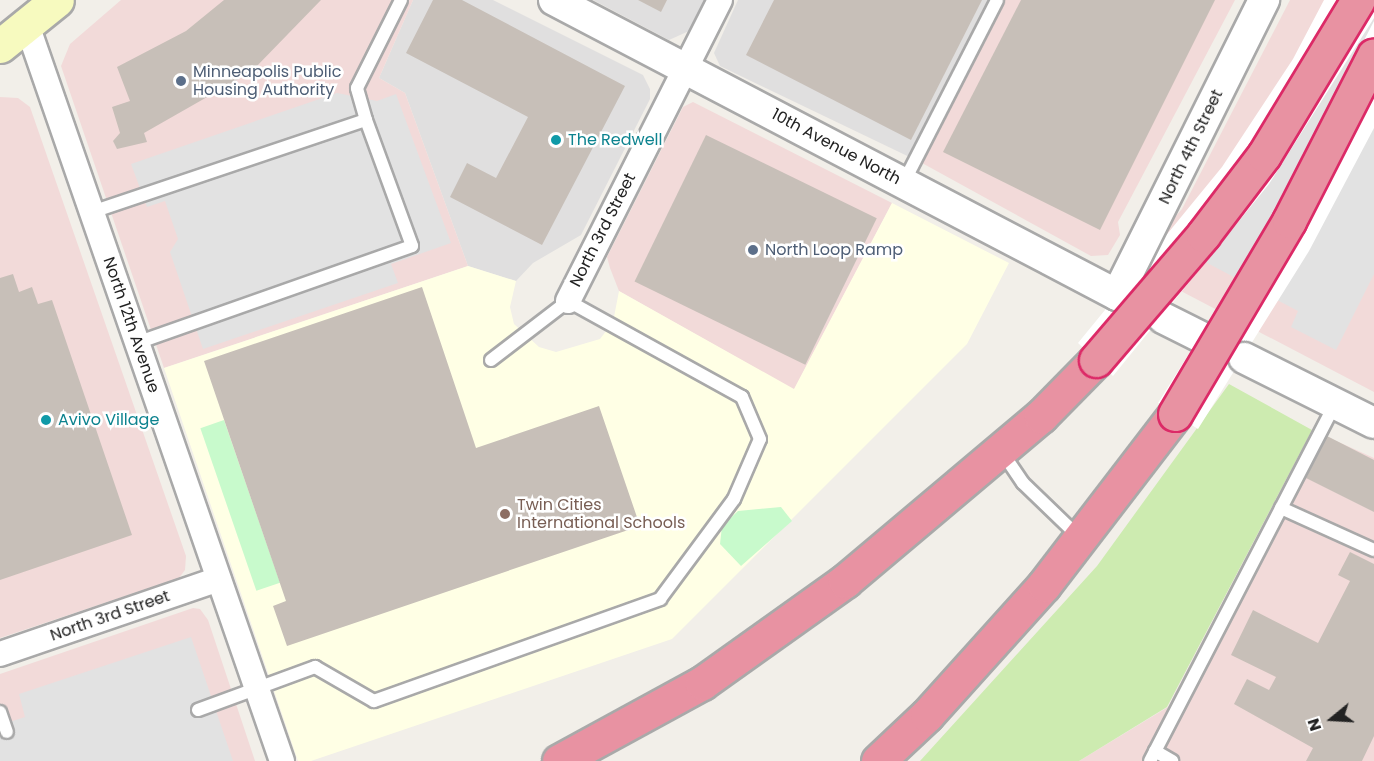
<!DOCTYPE html>
<style>
body{margin:0}
#map{position:relative;width:1374px;height:761px;overflow:hidden;background:#f2efe9;font-family:Poppins,sans-serif}
div>[style]{position:absolute}
.residential>*{inset:0;background:#e0dfdf}
.commercial>*{inset:0;background:#f2dad9}
.education>*{inset:0;background:#ffffe5}
.grass>*{inset:0;background:#cdebb0}
.park>*{inset:0;background:#c8facc;transform-origin:0 0}
.parking>*{inset:0;background:#e2e2e2}
.pier>*{inset:0;background:#fff}
.building>*{inset:0;background:#c7bfb8;transform-origin:0 0}
.roads{filter:drop-shadow(2px 0 #a9a9a9) drop-shadow(-2px 0 #a9a9a9) drop-shadow(0 2px #a9a9a9) drop-shadow(0 -2px #a9a9a9)}
.service>*{height:12px;margin:-6px;padding:0 6px;transform-origin:6px;border-radius:6px;background:#fff}
.minor>*{height:24px;margin:-12px;padding:0 12px;transform-origin:12px;border-radius:12px;background:#fff}
.tertiary>*{height:30px;margin:-15px;padding:0 15px;transform-origin:15px;border-radius:15px;background:#fff}
.secondary>*{height:33px;margin:-16.5px;padding:0 16.5px;transform-origin:16.5px;border-radius:16.5px;background:#f7fabf}
.motorway>*{height:33px;margin:-16.5px;padding:0 16.5px;transform-origin:16.5px;border-radius:16.5px;background:#e892a2}
.bridges{filter:drop-shadow(2px 0 #dc2a67) drop-shadow(-2px 0 #dc2a67) drop-shadow(0 2px #dc2a67) drop-shadow(0 -2px #dc2a67)}
.motorway-bridge>*{height:33px;margin:-16.5px;padding:0 16.5px;transform-origin:16.5px;border-radius:16.5px;background:#e892a2}
.dots>*{width:16px;height:16px;translate:-50% -50%;box-sizing:border-box;border:3px solid #fff;border-radius:50%}
span{translate:-50% -50%;white-space:nowrap;text-align:center;line-height:1.15;-webkit-text-stroke:5px #fff;paint-order:stroke}
.service-label{font-size:16px;color:#4e5e75}
.left{translate:0 -50%;text-align:left}
.culture-label{font-size:16px;color:#0d838f}
.street-label{font-size:16px;color:#222}
.education-label{font-size:16px;color:#785e54}
.north{position:absolute;left:1302px;top:689px;width:60px;height:60px;-webkit-text-stroke:4px #fff;paint-order:stroke;rotate:252deg;font-size:16px;font-weight:700;line-height:24px;text-align:center;color:#222}
.north::after{content:'';display:block;margin:auto;width:21px;height:27px;background:#222;clip-path:polygon(50% 0,100% 100%,50% 72%,0 100%)}
</style>
<div id="map">
<div class="residential">
<div style="clip-path:polygon(413px 0,493px 0,643px 75px,650px 89px,650px 99px,581px 235px,533px 263px,516px 281px,468px 266px,405px 93px,379px 78px)"></div>
<div style="clip-path:polygon(593px 0,705px 0,689px 31px,669px 40px)"></div>
<div style="clip-path:polygon(738px 0,999px 0,922px 163px,720px 66px,714px 53px)"></div>
</div>
<div class="commercial">
<div style="clip-path:polygon(121px 0,413px 0,379px 78px,405px 93px,468px 266px,164px 368px,61px 66px,70px 44px)"></div>
<div style="clip-path:polygon(999px 0,1235px 0,1118px 222px,1120px 235px,1108px 255px,1091px 256px,922px 163px)"></div>
<div style="clip-path:polygon(1290px 0,1374px 0,1374px 392px,1158px 279px,1149px 265px,1160px 234px,1182px 209px)"></div>
<div style="clip-path:polygon(0 97px,18px 98px,30px 107px,186px 556px,185px 570px,179px 578px,0 638px)"></div>
<div style="clip-path:polygon(693px 102px,892px 203px,794px 390px,619px 291px,610px 268px,607px 257px,683px 107px)"></div>
<div style="clip-path:polygon(1312px 430px,1374px 458px,1374px 761px,1079px 761px,1168px 707px)"></div>
<div style="clip-path:polygon(193px 608px,200px 609px,208px 620px,255px 761px,0 761px,0 674px)"></div>
</div>
<div class="education">
<div style="clip-path:polygon(892px 203px,1009px 263px,967px 344px,672px 639px,311px 761px,298px 761px,164px 368px,468px 266px,516px 281px,510px 307px,514px 324px,539px 347px,556px 352px,600px 339px,613px 322px,619px 291px,794px 389px)"></div>
</div>
<div class="grass">
<div style="clip-path:polygon(1229px 384px,1312px 430px,1167px 707px,1079px 761px,920px 761px,1097px 566px)"></div>
</div>
<div class="park">
<div style="left:224px;top:420px;width:172px;height:25px;rotate:71deg"></div>
<div style="clip-path:polygon(781px 507px,792px 521px,741px 566px,720px 544px,722px 526px,738px 511px)"></div>
</div>
<div class="parking">
<div style="clip-path:polygon(1374px 0,1374px 274px,1336px 350px,1291px 327px,1298px 311px,1194px 256px)"></div>
<div style="clip-path:polygon(337px 93px,377px 101px,396px 94px,451px 243px,391px 264px,398px 283px,203px 349px,170px 252px,178px 239px,165px 201px,147px 207px,131px 164px)"></div>
<div style="clip-path:polygon(191px 637px,233px 761px,0 761px,0 725px,25px 717px,19px 694px)"></div>
</div>
<div class="pier">
<div style="clip-path:polygon(1324px 0,1374px 0,1374px 18px,1269px 184px,1113px 376px,1078px 343px,1222px 167px,1293px 59px)"></div>
<div style="clip-path:polygon(1374px 21px,1374px 128px,1309px 251px,1198px 429px,1158px 403px,1264px 234px)"></div>
</div>
<div class="building">
<div style="clip-path:polygon(224px 0,321px 0,251px 72px,144px 133px,147px 142px,117px 149px,113px 141px,120px 133px,112px 107px,130px 101px,117px 67px,186px 31px)"></div>
<div style="clip-path:polygon(433px 0,462px 0,625px 86px,542px 245px,450px 197px,467px 163px,496px 178px,528px 117px,406px 53px)"></div>
<div style="clip-path:polygon(638px 0,667px 0,661px 12px)"></div>
<div style="clip-path:polygon(774px 0,982px 0,911px 140px,746px 55px)"></div>
<div style="clip-path:polygon(1021px 0,1215px 0,1100px 230px,943px 152px)"></div>
<div style="left:706px;top:135px;width:190px;height:163px;rotate:26deg"></div>
<div style="clip-path:polygon(13px 274px,19px 292px,32px 287px,38px 304px,52px 300px,132px 535px,0 580px,0 278px)"></div>
<div style="clip-path:polygon(422px 287px,476px 448px,599px 406px,640px 526px,287px 646px,273px 606px,286px 601px,204px 361px)"></div>
<div style="clip-path:polygon(1327px 436px,1374px 460px,1374px 512px,1306px 478px)"></div>
<div style="clip-path:polygon(1350px 552px,1374px 564px,1374px 736px,1362px 761px,1306px 761px,1313px 748px,1234px 704px,1247px 679px,1269px 690px,1276px 677px,1231px 655px,1253px 610px,1318px 643px,1350px 581px,1338px 575px)"></div>
</div>
<div class="roads">
<div class="service">
<div style="left:366px;top:120px;width:33px;rotate:-106deg"></div>
<div style="left:357px;top:88px;width:98px;rotate:-63.4deg"></div>
<div style="left:904px;top:182px;width:204px;rotate:-62.9deg"></div>
<div style="left:92px;top:212px;width:289px;rotate:-18.6deg"></div>
<div style="left:366px;top:120px;width:134px;rotate:69.9deg"></div>
<div style="left:412px;top:246px;width:292px;rotate:160.6deg"></div>
<div style="left:1002px;top:452px;width:37px;rotate:56deg"></div>
<div style="left:1023px;top:483px;width:76px;rotate:43.9deg"></div>
<div style="left:1281px;top:508px;width:102px;rotate:24.3deg"></div>
<div style="left:198px;top:710px;width:125px;rotate:-20.2deg"></div>
<div style="left:315px;top:667px;width:68px;rotate:30deg"></div>
<div style="left:374px;top:701px;width:304px;rotate:-19.6deg"></div>
<div style="left:660px;top:599px;width:124px;rotate:-53.5deg"></div>
<div style="left:734px;top:499px;width:65px;rotate:-66.6deg"></div>
<div style="left:760px;top:439px;width:46px;rotate:-113.2deg"></div>
<div style="left:742px;top:397px;width:199px;rotate:-151.1deg"></div>
<div style="left:568px;top:301px;width:97px;rotate:142.5deg"></div>
<div style="left:0;top:712px;width:21px;rotate:71deg"></div>
<div style="left:1155px;top:751px;width:20px;rotate:30deg"></div>
<div style="left:1150px;top:761px;width:402px;rotate:-62.6deg"></div>
</div>
<div class="minor">
<div style="left:27px;top:25px;width:779px;rotate:70.89deg"></div>
<div style="left:568px;top:301px;width:337px;rotate:-63.2deg"></div>
<div style="left:0;top:654px;width:231px;rotate:-18.9deg"></div>
</div>
<div class="tertiary">
<div style="left:554px;top:0;width:636px;rotate:27.65deg"></div>
<div style="left:1117px;top:295px;width:330px;rotate:-63.5deg"></div>
<div style="left:1163px;top:318px;width:42px;rotate:26.6deg"></div>
<div style="left:1244px;top:358px;width:145px;rotate:26.6deg"></div>
</div>
<div class="secondary">
<div style="left:0;top:46px;width:73px;rotate:-38.9deg"></div>
</div>
<div class="motorway">
<div style="left:559px;top:761px;width:163px;rotate:-28.6deg"></div>
<div style="left:702px;top:683px;width:176px;rotate:-35.5deg"></div>
<div style="left:845px;top:581px;width:256px;rotate:-40.1deg"></div>
<div style="left:1041px;top:416px;width:78px;rotate:-45.5deg"></div>
<div style="left:878px;top:761px;width:67px;rotate:-43.2deg"></div>
<div style="left:927px;top:715px;width:175px;rotate:-48deg"></div>
<div style="left:1044px;top:585px;width:215px;rotate:-52.5deg"></div>
</div>
</div>
<div class="bridges">
<div class="motorway-bridge">
<div style="left:1096px;top:360px;width:165px;rotate:-49.4deg"></div>
<div style="left:1203px;top:235px;width:101px;rotate:-52.7deg"></div>
<div style="left:1264px;top:155px;width:181px;rotate:-58.8deg"></div>
<div style="left:1175px;top:414px;width:224px;rotate:-59.4deg"></div>
<div style="left:1289px;top:221px;width:186px;rotate:-62.9deg"></div>
</div>
</div>
<div class="dots">
<div style="left:181px;top:81px;background:#5c6f8a"></div>
<div style="left:556px;top:140px;background:#0f9aa8"></div>
<div style="left:753px;top:250px;background:#5c6f8a"></div>
<div style="left:46px;top:420px;background:#0f9aa8"></div>
<div style="left:505px;top:514px;background:#8d6e63"></div>
</div>
<div class="service-label">
<span class="left" style="left:193px;top:81px">Minneapolis Public<br>Housing Authority</span>
<span class="left" style="left:765px;top:250px">North Loop Ramp</span>
</div>
<div class="culture-label">
<span class="left" style="left:568px;top:140px">The Redwell</span>
<span class="left" style="left:58px;top:420px">Avivo Village</span>
</div>
<div class="street-label">
<span style="left:836px;top:147px;rotate:28deg">10th Avenue North</span>
<span style="left:1191px;top:147px;rotate:-64deg">North 4th Street</span>
<span style="left:603px;top:230px;rotate:-63deg">North 3rd Street</span>
<span style="left:131px;top:325px;rotate:71deg">North 12th Avenue</span>
<span style="left:110px;top:616px;rotate:-19deg">North 3rd Street</span>
</div>
<div class="education-label">
<span class="left" style="left:517px;top:514px">Twin Cities<br>International Schools</span>
</div>
<div class="north">N</div>
</div>
